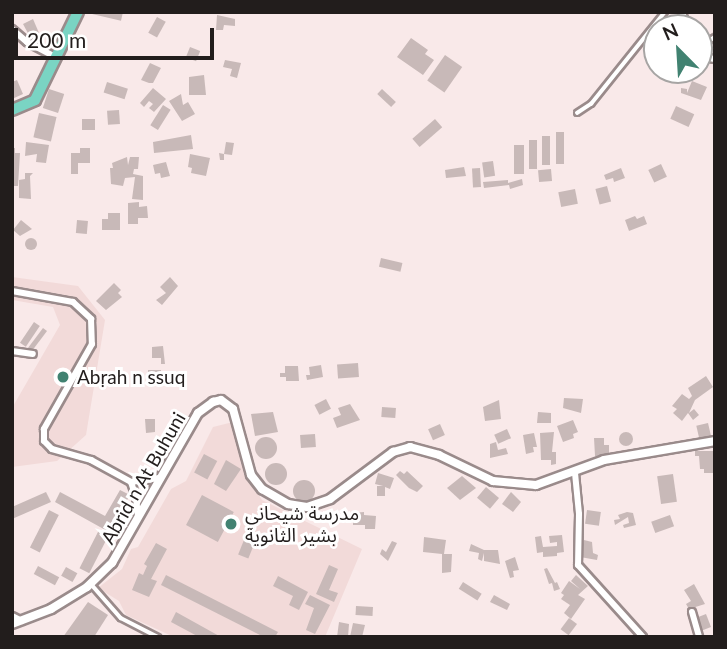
<!DOCTYPE html>
<meta charset="utf-8">
<style>
body{margin:0}
#map{position:relative;width:727px;height:649px;overflow:hidden;background:#f9e9e9;font-family:Lato,"Noto Sans Arabic",sans-serif}
div>[style]{position:absolute}
.built>*{inset:0;background:#f2dad9}
.building>*{inset:0;background:#c8b9b8;transform-origin:0 0}
.round{border-radius:50%}
.roads{filter:drop-shadow(2px 0 #9a8b8b) drop-shadow(-2px 0 #9a8b8b) drop-shadow(0 2px #9a8b8b) drop-shadow(0 -2px #9a8b8b)}
.service>*{height:3.5px;margin:-1.75px;padding:0 1.75px;transform-origin:1.75px;border-radius:1.75px;background:#fff}
.minor>*{height:6px;margin:-3px;padding:0 3px;transform-origin:3px;border-radius:3px;background:#fff}
.tertiary>*{height:8px;margin:-4px;padding:0 4px;transform-origin:4px;border-radius:4px;background:#fff}
.primary>*{height:10px;margin:-5px;padding:0 5px;transform-origin:5px;border-radius:5px;background:#7ad4c3}
.dots>*{width:19px;height:19px;translate:-50% -50%;box-sizing:border-box;border:4px solid #fff;border-radius:50%}
span{translate:-50% -50%;white-space:nowrap;text-align:center;line-height:1.15;-webkit-text-stroke:6px #fff;paint-order:stroke}
.poi-label{font-size:19px;color:#221d1c}
.left{translate:0 -50%;text-align:left}
.street-label{font-size:19px;color:#221d1c}
.frame{position:absolute;inset:0;border:14px solid #221d1c;pointer-events:none}
.north{position:absolute;left:643px;top:14px;width:70px;height:70px;box-sizing:border-box;background:#fff;border:2px solid #a7a5a4;border-radius:50%;rotate:336deg;font-size:19px;font-weight:700;line-height:28px;text-align:center;color:#221d1c}
.north::after{content:'';display:block;margin:auto;width:24px;height:32px;background:#418271;clip-path:polygon(50% 0,100% 100%,50% 72%,0 100%)}
.scale{position:absolute;left:14px;top:28px;width:200px;height:32px;box-sizing:border-box;border:4px solid #221d1c;border-top:0;padding-left:9px;font-size:21px;line-height:24px;white-space:nowrap;color:#221d1c;-webkit-text-stroke:5px #fff;paint-order:stroke}
</style>
<div id="map">
<div class="built">
<div style="clip-path:polygon(12px 277px,78px 286px,105px 320px,86px 435px,57px 461px,12px 467px,12px 408px,60px 325px,53px 307px,12px 300px)"></div>
<div style="clip-path:polygon(233px 422px,247px 477px,262px 500px,362px 549px,325px 637px,174px 637px,126px 615px,119px 601px,98px 588px,122px 569px,131px 549px,138px 547px,171px 489px,186px 481px,213px 427px)"></div>
</div>
<div class="building">
<div style="left:123px;top:12px;width:9px;height:33px;rotate:103deg"></div>
<div style="clip-path:polygon(217px 15px,235px 19px,235px 26px,224px 25px,223px 30px,216px 30px)"></div>
<div style="left:157px;top:17px;width:10px;height:18px;rotate:29deg"></div>
<div style="clip-path:polygon(33px 19px,39px 33px,30px 37px,23px 24px)"></div>
<div style="clip-path:polygon(411px 38px,428px 50px,425px 54px,434px 60px,423px 75px,397px 57px)"></div>
<div style="left:190px;top:47px;width:11px;height:11px;rotate:22deg"></div>
<div style="left:445px;top:55px;width:21px;height:31px;rotate:35deg"></div>
<div style="clip-path:polygon(225px 60px,241px 63px,237px 78px,230px 76px,232px 69px,223px 67px)"></div>
<div style="clip-path:polygon(150px 63px,161px 68px,153px 83px,149px 83px,141px 80px)"></div>
<div style="clip-path:polygon(204px 75px,206px 95px,189px 95px,189px 77px)"></div>
<div style="clip-path:polygon(17px 80px,23px 94px,12px 99px,12px 82px)"></div>
<div style="clip-path:polygon(692px 81px,707px 87px,701px 100px,681px 93px,681px 88px,687px 89px,687px 93px)"></div>
<div style="left:107px;top:82px;width:22px;height:11px;rotate:18deg"></div>
<div style="clip-path:polygon(153px 88px,166px 99px,154px 112px,149px 108px,153px 104px,149px 101px,144px 107px,140px 103px)"></div>
<div style="left:49px;top:89px;width:16px;height:20px;rotate:18deg"></div>
<div style="left:382px;top:89px;width:19px;height:7px;rotate:43deg"></div>
<div style="clip-path:polygon(181px 94px,183px 105px,188px 102px,195px 114px,182px 121px,169px 101px)"></div>
<div style="left:163px;top:105px;width:9px;height:24px;rotate:32deg"></div>
<div style="left:676px;top:106px;width:20px;height:14px;rotate:24deg"></div>
<div style="left:119px;top:110px;width:14px;height:12px;rotate:86deg"></div>
<div style="left:39px;top:113px;width:18px;height:25px;rotate:13deg"></div>
<div style="left:95px;top:119px;width:11px;height:13px;rotate:90deg"></div>
<div style="left:435px;top:119px;width:11px;height:30px;rotate:49deg"></div>
<div style="left:556px;top:132px;width:8px;height:32px"></div>
<div style="clip-path:polygon(191px 135px,193px 149px,154px 153px,153px 142px)"></div>
<div style="left:542px;top:136px;width:8px;height:29px"></div>
<div style="left:529px;top:140px;width:8px;height:29px"></div>
<div style="clip-path:polygon(26px 142px,49px 145px,46px 163px,36px 162px,37px 154px,25px 156px)"></div>
<div style="clip-path:polygon(226px 142px,234px 143px,232px 155px,224px 154px,224px 160px,220px 160px,219px 153px,224px 154px)"></div>
<div style="left:514px;top:145px;width:10px;height:29px"></div>
<div style="clip-path:polygon(12px 148px,15px 148px,15px 153px,20px 153px,18px 186px,12px 186px)"></div>
<div style="clip-path:polygon(80px 148px,90px 148px,90px 163px,78px 163px,78px 174px,71px 174px,71px 153px,80px 153px)"></div>
<div style="clip-path:polygon(190px 154px,210px 158px,206px 176px,191px 173px,192px 168px,188px 167px)"></div>
<div style="clip-path:polygon(127px 157px,128px 165px,130px 157px,139px 157px,138px 169px,134px 169px,133px 174px,143px 176px,143px 200px,132px 199px,135px 177px,125px 178px,123px 186px,111px 184px,110px 168px,113px 168px,112px 163px)"></div>
<div style="left:493px;top:161px;width:15px;height:11px;rotate:82deg"></div>
<div style="clip-path:polygon(166px 162px,170px 176px,161px 178px,160px 173px,155px 174px,153px 165px)"></div>
<div style="left:661px;top:164px;width:14px;height:14px;rotate:65deg"></div>
<div style="clip-path:polygon(464px 167px,466px 176px,446px 178px,445px 170px)"></div>
<div style="left:480px;top:168px;width:19px;height:8px;rotate:87deg"></div>
<div style="clip-path:polygon(621px 168px,625px 178px,614px 182px,613px 178px,606px 180px,604px 175px)"></div>
<div style="left:551px;top:169px;width:12px;height:13px;rotate:85deg"></div>
<div style="clip-path:polygon(25px 173px,33px 173px,30px 176px,31px 199px,19px 198px,19px 180px,25px 179px)"></div>
<div style="clip-path:polygon(522px 179px,523px 185px,510px 189px,509px 185px,484px 188px,483px 182px,508px 180px,508px 183px)"></div>
<div style="left:607px;top:186px;width:16px;height:12px;rotate:75deg"></div>
<div style="left:575px;top:189px;width:15px;height:17px;rotate:79deg"></div>
<div style="clip-path:polygon(139px 202px,139px 207px,147px 206px,148px 218px,138px 218px,138px 224px,128px 224px,128px 203px)"></div>
<div style="clip-path:polygon(108px 213px,120px 213px,120px 230px,102px 230px,102px 219px,108px 219px)"></div>
<div style="clip-path:polygon(635px 216px,637px 219px,644px 216px,647px 224px,629px 231px,625px 220px)"></div>
<div style="clip-path:polygon(21px 220px,32px 229px,20px 236px,13px 230px)"></div>
<div style="left:77px;top:220px;width:11px;height:13px;rotate:5deg"></div>
<div class="round" style="left:25px;top:238px;width:12px;height:12px"></div>
<div style="left:381px;top:258px;width:22px;height:9px;rotate:13deg"></div>
<div style="clip-path:polygon(170px 277px,178px 286px,162px 305px,156px 300px,166px 293px,160px 287px)"></div>
<div style="clip-path:polygon(114px 283px,121px 290px,118px 293px,122px 297px,106px 310px,96px 301px)"></div>
<div style="left:34px;top:322px;width:7px;height:25px;rotate:34deg"></div>
<div style="left:43px;top:328px;width:5px;height:25px;rotate:37deg"></div>
<div style="clip-path:polygon(163px 346px,165px 364px,161px 364px,161px 358px,152px 358px,152px 347px)"></div>
<div style="left:358px;top:363px;width:14px;height:21px;rotate:86deg"></div>
<div style="clip-path:polygon(321px 365px,323px 377px,307px 380px,306px 375px,310px 375px,309px 367px)"></div>
<div style="clip-path:polygon(285px 366px,298px 366px,299px 381px,286px 381px,286px 377px,280px 377px,280px 373px,285px 373px)"></div>
<div style="left:161px;top:370px;width:14px;height:13px;rotate:90deg"></div>
<div style="clip-path:polygon(706px 376px,713px 387px,695px 400px,689px 413px,694px 409px,699px 415px,693px 420px,688px 413px,682px 421px,673px 413px,677px 409px,672px 406px,682px 394px,689px 399px,692px 396px,688px 388px)"></div>
<div style="clip-path:polygon(564px 398px,583px 399px,581px 413px,563px 408px)"></div>
<div style="left:326px;top:399px;width:11px;height:13px;rotate:63deg"></div>
<div style="clip-path:polygon(499px 400px,501px 419px,485px 421px,483px 407px)"></div>
<div style="clip-path:polygon(350px 404px,360px 420px,337px 428px,333px 418px,341px 415px,338px 408px)"></div>
<div style="left:382px;top:407px;width:14px;height:10px;rotate:4deg"></div>
<div style="clip-path:polygon(273px 412px,278px 432px,255px 436px,251px 414px)"></div>
<div style="clip-path:polygon(538px 412px,551px 413px,551px 423px,537px 423px)"></div>
<div style="clip-path:polygon(145px 419px,155px 419px,155px 432px,146px 433px)"></div>
<div style="clip-path:polygon(573px 420px,578px 432px,573px 434px,574px 438px,563px 442px,557px 426px)"></div>
<div style="left:708px;top:423px;width:18px;height:12px;rotate:77deg"></div>
<div style="left:440px;top:424px;width:12px;height:13px;rotate:66deg"></div>
<div style="left:507px;top:429px;width:10px;height:14px;rotate:66deg"></div>
<div style="clip-path:polygon(554px 432px,552px 452px,556px 452px,556px 464px,551px 465px,551px 460px,541px 460px,540px 433px)"></div>
<div class="round" style="left:619px;top:432px;width:14px;height:14px"></div>
<div style="clip-path:polygon(534px 433px,537px 447px,533px 447px,534px 452px,526px 454px,523px 435px)"></div>
<div style="left:315px;top:434px;width:13px;height:15px;rotate:86deg"></div>
<div class="round" style="left:255px;top:437px;width:22px;height:22px"></div>
<div style="clip-path:polygon(594px 438px,604px 438px,604px 445px,609px 445px,609px 456px,595px 456px)"></div>
<div style="clip-path:polygon(496px 442px,498px 450px,506px 448px,508px 454px,490px 458px,490px 444px)"></div>
<div style="clip-path:polygon(695px 451px,713px 451px,713px 473px,704px 473px,704px 469px,700px 469px,699px 456px,695px 456px)"></div>
<div style="left:204px;top:454px;width:15px;height:21px;rotate:28deg"></div>
<div style="clip-path:polygon(226px 460px,241px 469px,226px 491px,214px 484px)"></div>
<div class="round" style="left:265px;top:463px;width:22px;height:22px"></div>
<div style="clip-path:polygon(400px 471px,404px 474px,407px 471px,423px 486px,417px 492px,409px 488px,396px 475px)"></div>
<div style="clip-path:polygon(378px 473px,394px 478px,390px 489px,385px 487px,385px 496px,377px 496px,377px 486px,383px 486px,375px 484px)"></div>
<div style="left:673px;top:474px;width:28px;height:16px;rotate:82deg"></div>
<div style="clip-path:polygon(462px 476px,476px 488px,460px 500px,447px 488px)"></div>
<div class="round" style="left:293px;top:480px;width:22px;height:22px"></div>
<div style="left:486px;top:487px;width:17px;height:14px;rotate:40deg"></div>
<div style="clip-path:polygon(120px 490px,130px 495px,109px 532px,55px 502px,60px 492px,105px 516px)"></div>
<div style="clip-path:polygon(46px 492px,51px 502px,12px 519px,12px 507px)"></div>
<div style="clip-path:polygon(511px 492px,521px 502px,513px 512px,502px 504px)"></div>
<div style="left:202px;top:495px;width:36px;height:34px;rotate:28deg"></div>
<div style="left:49px;top:510px;width:11px;height:42px;rotate:27deg"></div>
<div style="left:587px;top:510px;width:14px;height:14px;rotate:8deg"></div>
<div style="clip-path:polygon(364px 512px,364px 515px,376px 516px,375px 529px,365px 529px,365px 525px,353px 525px,353px 513px)"></div>
<div style="clip-path:polygon(627px 512px,633px 513px,636px 525px,624px 528px,623px 525px,629px 523px,628px 517px,615px 525px,614px 520px,620px 519px,618px 515px)"></div>
<div style="left:670px;top:515px;width:12px;height:20px;rotate:70deg"></div>
<div style="left:99px;top:530px;width:11px;height:43px;rotate:27deg"></div>
<div style="left:246px;top:535px;width:11px;height:21px;rotate:22deg"></div>
<div style="clip-path:polygon(562px 535px,564px 552px,557px 553px,557px 556px,543px 557px,543px 552px,537px 553px,535px 537px,541px 536px,543px 547px,557px 546px,557px 542px,550px 543px,549px 536px)"></div>
<div style="clip-path:polygon(424px 537px,446px 540px,444px 554px,452px 554px,451px 572px,442px 573px,442px 554px,423px 552px)"></div>
<div style="clip-path:polygon(584px 540px,592px 542px,593px 553px,598px 555px,597px 560px,580px 557px)"></div>
<div style="clip-path:polygon(392px 541px,397px 543px,388px 561px,380px 554px,382px 549px,386px 552px)"></div>
<div style="clip-path:polygon(156px 543px,167px 549px,151px 579px,157px 581px,149px 597px,132px 590px,139px 573px,143px 575px,147px 566px,144px 564px)"></div>
<div style="clip-path:polygon(471px 544px,484px 550px,498px 550px,500px 564px,484px 561px,484px 553px,482px 561px,478px 559px,479px 553px,469px 551px)"></div>
<div style="clip-path:polygon(515px 557px,519px 570px,513px 571px,514px 577px,510px 578px,505px 561px)"></div>
<div style="clip-path:polygon(329px 565px,338px 569px,329px 590px,338px 593px,334px 602px,316px 594px)"></div>
<div style="left:38px;top:566px;width:24px;height:9px;rotate:28deg"></div>
<div style="left:66px;top:567px;width:13px;height:10px;rotate:29deg"></div>
<div style="clip-path:polygon(547px 568px,555px 583px,557px 582px,560px 589px,554px 591px,552px 583px,549px 584px,544px 569px)"></div>
<div style="clip-path:polygon(166px 575px,278px 632px,275px 637px,264px 637px,161px 585px)"></div>
<div style="clip-path:polygon(576px 575px,588px 586px,578px 595px,585px 599px,571px 619px,564px 613px,570px 605px,561px 599px,564px 595px,561px 593px,569px 581px,580px 589px,571px 581px)"></div>
<div style="clip-path:polygon(278px 576px,308px 592px,299px 610px,289px 605px,293px 596px,273px 586px)"></div>
<div style="left:463px;top:582px;width:22px;height:8px;rotate:32deg"></div>
<div style="clip-path:polygon(694px 584px,705px 604px,689px 609px,686px 604px,691px 601px,684px 590px)"></div>
<div style="clip-path:polygon(310px 595px,330px 605px,315px 634px,306px 630px,314px 608px,305px 604px)"></div>
<div style="clip-path:polygon(494px 595px,510px 604px,507px 610px,490px 602px)"></div>
<div style="clip-path:polygon(88px 602px,108px 615px,94px 637px,63px 637px)"></div>
<div style="left:356px;top:606px;width:17px;height:9px;rotate:3deg"></div>
<div style="clip-path:polygon(176px 612px,221px 637px,199px 637px,171px 622px)"></div>
<div style="left:706px;top:614px;width:14px;height:13px;rotate:69deg"></div>
<div style="left:569px;top:618px;width:10px;height:14px;rotate:37deg"></div>
<div style="clip-path:polygon(339px 622px,349px 624px,348px 637px,337px 637px)"></div>
<div style="clip-path:polygon(353px 623px,365px 625px,362px 637px,350px 637px)"></div>
</div>
<div class="roads">
<div class="service">
<div style="left:699px;top:48px;width:19px;rotate:-35deg"></div>
<div style="left:577px;top:113px;width:17px;rotate:-33deg"></div>
<div style="left:591px;top:104px;width:118px;rotate:-51.2deg"></div>
<div style="left:92px;top:585px;width:44px;rotate:48.7deg"></div>
<div style="left:121px;top:618px;width:42px;rotate:27.2deg"></div>
</div>
<div class="minor">
<div style="left:682px;top:12px;width:17px;rotate:73deg"></div>
<div style="left:12px;top:29px;width:20px;rotate:41deg"></div>
<div style="left:27px;top:42px;width:34px;rotate:28deg"></div>
<div style="left:699px;top:56px;width:16px;rotate:11deg"></div>
<div style="left:12px;top:291px;width:62px;rotate:10.2deg"></div>
<div style="left:73px;top:302px;width:25px;rotate:43deg"></div>
<div style="left:91px;top:319px;width:25px;rotate:88deg"></div>
<div style="left:92px;top:344px;width:98px;rotate:119.5deg"></div>
<div style="left:44px;top:429px;width:12px;rotate:90deg"></div>
<div style="left:44px;top:441px;width:11px;rotate:45deg"></div>
<div style="left:52px;top:449px;width:41px;rotate:15.8deg"></div>
<div style="left:91px;top:460px;width:46px;rotate:28.8deg"></div>
<div style="left:131px;top:482px;width:16px;rotate:72deg"></div>
<div style="left:136px;top:497px;width:20px;rotate:84deg"></div>
<div style="left:12px;top:351px;width:21px;rotate:8deg"></div>
<div style="left:575px;top:473px;width:41px;rotate:84.4deg"></div>
<div style="left:579px;top:514px;width:51px;rotate:91.1deg"></div>
<div style="left:578px;top:565px;width:97px;rotate:47.9deg"></div>
<div style="left:131px;top:482px;width:30px;rotate:-8deg"></div>
<div style="left:692px;top:612px;width:26px;rotate:74deg"></div>
<div style="left:12px;top:616px;width:11px;rotate:27deg"></div>
</div>
<div class="tertiary">
<div style="left:12px;top:624px;width:42px;rotate:-21deg"></div>
<div style="left:51px;top:609px;width:42px;rotate:-31.4deg"></div>
<div style="left:87px;top:587px;width:35px;rotate:-44deg"></div>
<div style="left:112px;top:563px;width:173px;rotate:-60.2deg"></div>
<div style="left:198px;top:413px;width:19px;rotate:-36deg"></div>
<div style="left:213px;top:402px;width:8px;rotate:-14deg"></div>
<div style="left:221px;top:400px;width:15px;rotate:37deg"></div>
<div style="left:233px;top:409px;width:68px;rotate:74.7deg"></div>
<div style="left:251px;top:475px;width:18px;rotate:52deg"></div>
<div style="left:262px;top:489px;width:30px;rotate:30deg"></div>
<div style="left:288px;top:504px;width:19px;rotate:9deg"></div>
<div style="left:307px;top:507px;width:24px;rotate:-19deg"></div>
<div style="left:330px;top:499px;width:79px;rotate:-36.7deg"></div>
<div style="left:393px;top:452px;width:18px;rotate:-16deg"></div>
<div style="left:410px;top:447px;width:30px;rotate:15deg"></div>
<div style="left:439px;top:455px;width:60px;rotate:25.7deg"></div>
<div style="left:493px;top:481px;width:43px;rotate:5.3deg"></div>
<div style="left:536px;top:485px;width:72px;rotate:-20.2deg"></div>
<div style="left:604px;top:460px;width:113px;rotate:-9.7deg"></div>
</div>
<div class="primary">
<div style="left:12px;top:110px;width:25px;rotate:-23deg"></div>
<div style="left:35px;top:100px;width:98px;rotate:-64deg"></div>
</div>
</div>
<div class="dots">
<div style="left:63px;top:377px;background:#418271"></div>
<div style="left:231px;top:524px;background:#418271"></div>
</div>
<div class="poi-label">
<span class="left" style="left:77px;top:377px">Abṛah n ssuq</span>
<span class="left" style="left:245px;top:524px">مدرسة شيحاني<br>بشير الثانوية</span>
</div>
<div class="street-label">
<span style="left:143px;top:478px;rotate:-60deg">Abrid n At Buhuni</span>
</div>
<div class="frame"></div>
<div class="north">N</div>
<div class="scale">200 m</div>
</div>
